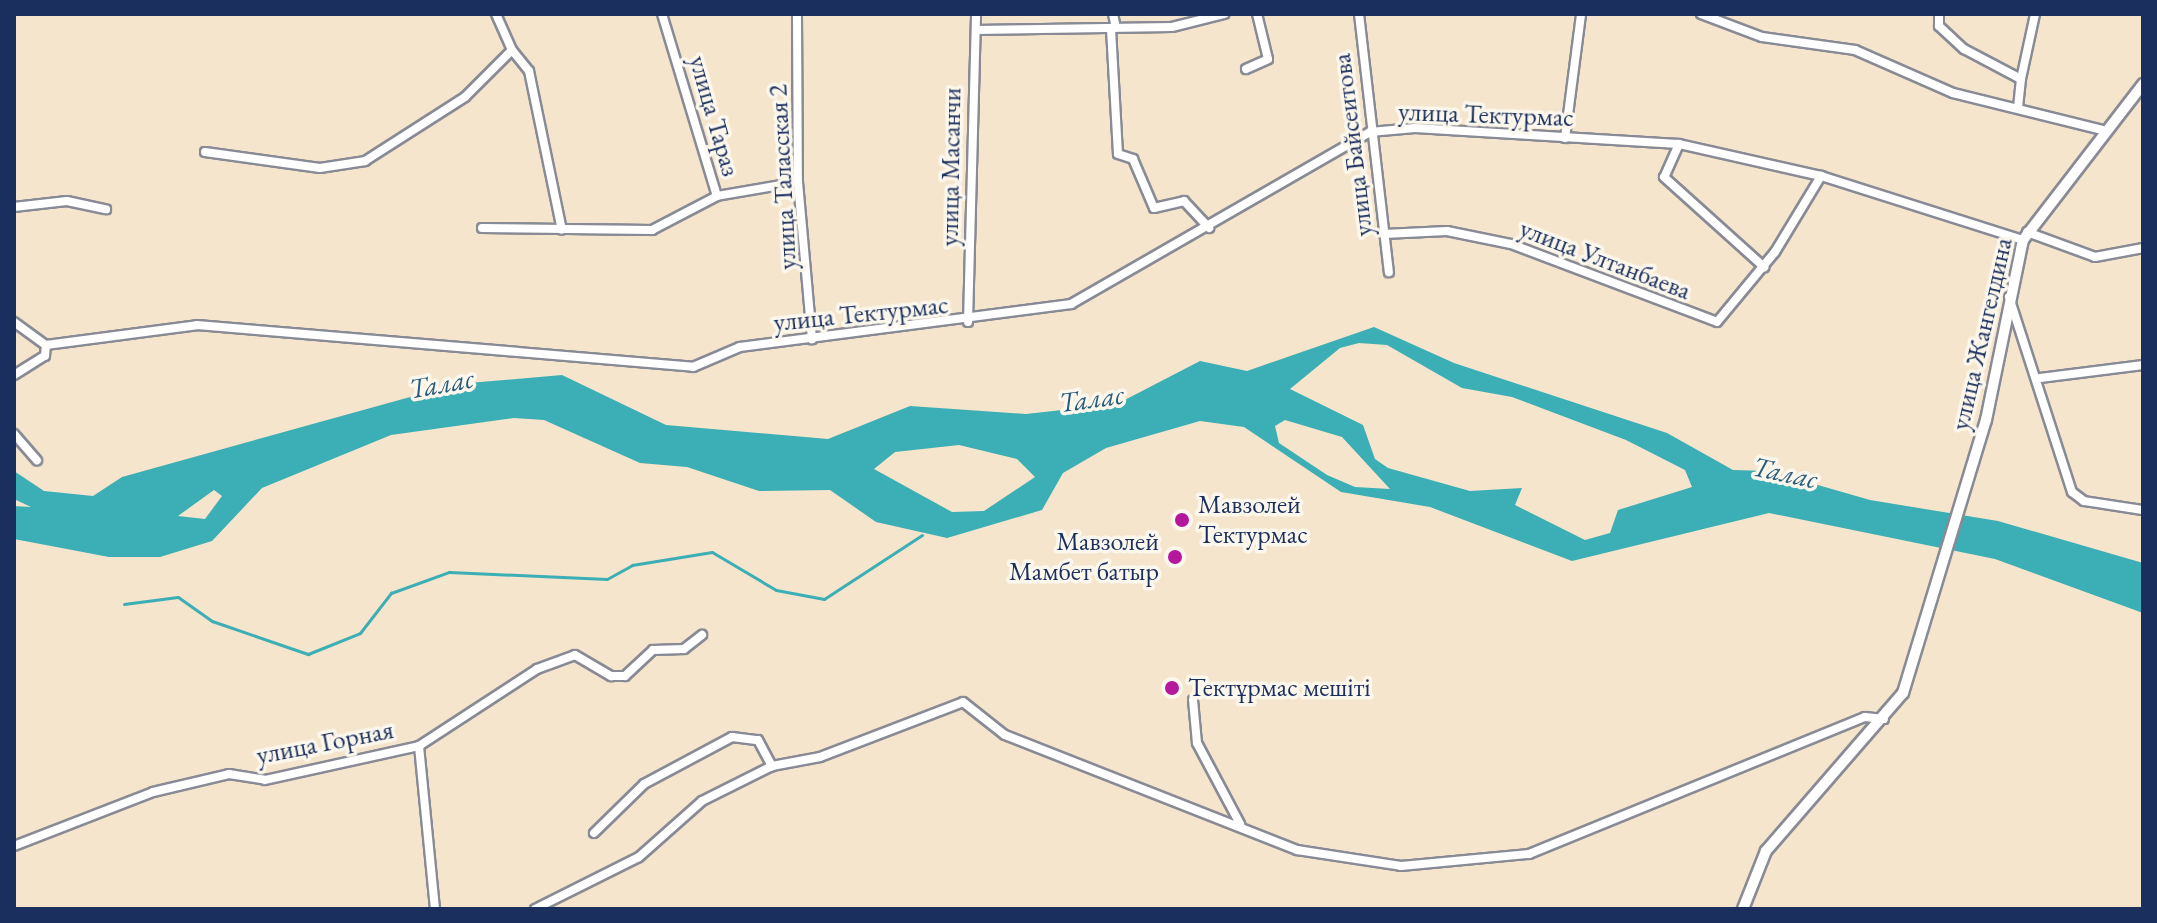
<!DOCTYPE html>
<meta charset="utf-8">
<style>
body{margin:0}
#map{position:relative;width:2157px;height:923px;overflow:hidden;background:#f5e5cc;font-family:"EB Garamond",serif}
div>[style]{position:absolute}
.water>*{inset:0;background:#3caeb5}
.stream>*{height:3px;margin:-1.5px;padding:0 1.5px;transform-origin:1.5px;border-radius:1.5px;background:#3caeb5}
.roads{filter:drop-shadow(2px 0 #888a95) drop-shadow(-2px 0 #888a95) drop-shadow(0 2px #888a95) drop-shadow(0 -2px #888a95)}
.minor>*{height:8px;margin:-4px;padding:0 4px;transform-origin:4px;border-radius:4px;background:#fff}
.tertiary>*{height:10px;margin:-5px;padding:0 5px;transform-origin:5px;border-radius:5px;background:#fff}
.dots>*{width:22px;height:22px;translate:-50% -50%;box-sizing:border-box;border:4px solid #fbf7ec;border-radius:50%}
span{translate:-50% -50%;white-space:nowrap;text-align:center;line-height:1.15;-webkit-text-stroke:7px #fbf7ec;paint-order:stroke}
.street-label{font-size:26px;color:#1b2f5e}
.poi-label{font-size:26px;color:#1b2f5e}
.left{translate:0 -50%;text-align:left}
.right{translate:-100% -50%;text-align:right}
.water-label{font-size:28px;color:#275b7c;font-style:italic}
.frame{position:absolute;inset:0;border:16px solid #1b2f5e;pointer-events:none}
</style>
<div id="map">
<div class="water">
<div style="clip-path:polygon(evenodd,1374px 327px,1454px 363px,1667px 433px,1733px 470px,1769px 471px,1870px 500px,1998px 521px,2143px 563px,2143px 613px,1995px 559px,1769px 513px,1572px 561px,1430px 507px,1341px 492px,1244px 427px,1200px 421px,1106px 448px,1063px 473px,1042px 510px,947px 538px,876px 522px,830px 490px,759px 491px,687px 467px,640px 463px,544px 420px,514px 418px,391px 435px,262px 488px,212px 541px,160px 557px,109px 557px,14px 539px,14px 506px,31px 507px,14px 499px,14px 471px,44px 491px,93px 496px,122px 477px,457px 384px,562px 375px,666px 425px,828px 439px,910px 406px,1026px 414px,1117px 404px,1200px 361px,1247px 371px,1374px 327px,1359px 343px,1387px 345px,1462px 388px,1512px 397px,1626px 440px,1685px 470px,1692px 487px,1618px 510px,1610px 533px,1585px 540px,1515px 505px,1522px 488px,1470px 491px,1388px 468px,1375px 459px,1363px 425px,1290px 389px,1340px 348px,1359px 343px,1374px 327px,1285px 420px,1342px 437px,1390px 489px,1355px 487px,1327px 475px,1279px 443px,1275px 426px,1285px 420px,1374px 327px,959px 445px,1017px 459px,1035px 477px,984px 511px,952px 512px,874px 469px,895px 452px,959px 445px,1374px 327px,214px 490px,222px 496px,205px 519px,178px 516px,214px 490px)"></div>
</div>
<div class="stream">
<div style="left:124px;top:604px;width:54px;rotate:-7.4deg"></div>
<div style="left:178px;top:597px;width:42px;rotate:35.2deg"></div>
<div style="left:212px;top:621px;width:102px;rotate:19deg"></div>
<div style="left:308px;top:654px;width:56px;rotate:-22deg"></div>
<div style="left:360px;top:633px;width:51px;rotate:-52.2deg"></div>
<div style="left:391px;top:593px;width:62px;rotate:-19.9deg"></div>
<div style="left:449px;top:572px;width:158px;rotate:2.5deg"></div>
<div style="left:607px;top:579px;width:29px;rotate:-29deg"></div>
<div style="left:632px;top:565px;width:81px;rotate:-9.2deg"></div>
<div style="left:712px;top:552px;width:74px;rotate:30.7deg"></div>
<div style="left:776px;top:590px;width:49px;rotate:10.6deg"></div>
<div style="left:824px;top:599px;width:117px;rotate:-33.1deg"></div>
</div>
<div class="roads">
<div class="minor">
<div style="left:496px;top:14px;width:39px;rotate:66deg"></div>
<div style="left:662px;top:14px;width:190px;rotate:73.2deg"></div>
<div style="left:717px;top:196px;width:82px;rotate:-9.8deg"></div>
<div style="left:797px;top:14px;width:168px;rotate:89.7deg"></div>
<div style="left:798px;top:182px;width:158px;rotate:84.9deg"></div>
<div style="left:1113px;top:14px;width:14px;rotate:78deg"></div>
<div style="left:1359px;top:14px;width:260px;rotate:83.4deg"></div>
<div style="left:1701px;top:14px;width:65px;rotate:20.7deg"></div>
<div style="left:1762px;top:37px;width:94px;rotate:8deg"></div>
<div style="left:1855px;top:50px;width:107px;rotate:23.7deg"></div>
<div style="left:1953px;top:93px;width:154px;rotate:13.9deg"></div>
<div style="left:1939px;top:14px;width:12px;rotate:90deg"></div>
<div style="left:1939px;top:26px;width:34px;rotate:43deg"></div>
<div style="left:1964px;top:49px;width:64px;rotate:27.8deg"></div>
<div style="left:2021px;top:79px;width:28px;rotate:96deg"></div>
<div style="left:1111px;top:29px;width:125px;rotate:86.8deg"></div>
<div style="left:1118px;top:154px;width:16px;rotate:18deg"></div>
<div style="left:1133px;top:159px;width:53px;rotate:66.8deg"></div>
<div style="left:1154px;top:208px;width:31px;rotate:-13deg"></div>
<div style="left:1184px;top:201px;width:37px;rotate:47deg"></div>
<div style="left:976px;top:30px;width:196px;rotate:-0.9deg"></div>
<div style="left:1172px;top:27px;width:54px;rotate:-14deg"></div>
<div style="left:1246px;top:69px;width:24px;rotate:-24deg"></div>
<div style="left:1268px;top:59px;width:46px;rotate:-103.7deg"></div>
<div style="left:2021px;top:79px;width:66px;rotate:-77.8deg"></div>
<div style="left:1565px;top:138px;width:125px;rotate:-82.6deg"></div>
<div style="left:1679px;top:144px;width:36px;rotate:114deg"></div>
<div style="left:1664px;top:177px;width:135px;rotate:42deg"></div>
<div style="left:205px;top:152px;width:116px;rotate:7.9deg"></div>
<div style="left:320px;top:168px;width:46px;rotate:-8.8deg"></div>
<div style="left:365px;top:161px;width:119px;rotate:-32.6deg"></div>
<div style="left:465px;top:97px;width:66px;rotate:-45deg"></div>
<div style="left:512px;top:50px;width:27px;rotate:51deg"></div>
<div style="left:529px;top:71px;width:162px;rotate:78.3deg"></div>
<div style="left:14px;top:207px;width:53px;rotate:-6.5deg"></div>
<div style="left:67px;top:201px;width:40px;rotate:12deg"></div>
<div style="left:482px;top:228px;width:170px;rotate:0.7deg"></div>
<div style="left:652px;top:230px;width:73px;rotate:-27.6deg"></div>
<div style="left:2027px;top:232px;width:72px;rotate:20.2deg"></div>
<div style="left:2095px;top:257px;width:49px;rotate:-10.6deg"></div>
<div style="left:1384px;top:234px;width:63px;rotate:-2.7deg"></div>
<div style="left:1447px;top:231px;width:65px;rotate:11.5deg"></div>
<div style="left:1511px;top:244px;width:220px;rotate:20.7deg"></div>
<div style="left:1717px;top:322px;width:91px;rotate:-50.4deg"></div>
<div style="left:1775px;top:252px;width:89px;rotate:-58.8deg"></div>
<div style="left:2009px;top:297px;width:205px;rotate:72.1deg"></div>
<div style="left:2072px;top:492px;width:15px;rotate:37deg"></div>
<div style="left:2084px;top:501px;width:60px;rotate:8.7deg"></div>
<div style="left:14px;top:322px;width:39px;rotate:36deg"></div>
<div style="left:46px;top:345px;width:152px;rotate:-7.5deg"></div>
<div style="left:197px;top:325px;width:498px;rotate:4.8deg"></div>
<div style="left:693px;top:367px;width:51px;rotate:-23.1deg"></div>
<div style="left:740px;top:347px;width:334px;rotate:-7.4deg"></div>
<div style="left:1071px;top:304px;width:345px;rotate:-29.9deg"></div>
<div style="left:1370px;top:132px;width:45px;rotate:-5.1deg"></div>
<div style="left:1415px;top:128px;width:264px;rotate:3.5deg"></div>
<div style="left:1679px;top:144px;width:146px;rotate:12.7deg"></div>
<div style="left:1821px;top:176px;width:212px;rotate:17.6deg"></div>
<div style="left:968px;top:322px;width:308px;rotate:-88.5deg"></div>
<div style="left:14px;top:375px;width:36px;rotate:-32deg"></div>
<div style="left:45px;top:356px;width:11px;rotate:-85deg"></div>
<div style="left:2040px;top:378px;width:104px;rotate:-7.2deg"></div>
<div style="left:14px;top:434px;width:35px;rotate:49deg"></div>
<div style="left:1193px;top:700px;width:43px;rotate:84.7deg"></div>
<div style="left:1197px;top:743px;width:92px;rotate:62deg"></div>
<div style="left:419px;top:746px;width:164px;rotate:84.4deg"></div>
<div style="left:594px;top:833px;width:70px;rotate:-44.4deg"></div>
<div style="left:644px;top:784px;width:100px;rotate:-28.1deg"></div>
<div style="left:732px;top:737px;width:26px;rotate:7deg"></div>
<div style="left:758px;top:740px;width:30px;rotate:62deg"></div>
<div style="left:14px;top:846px;width:149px;rotate:-21.2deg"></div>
<div style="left:153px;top:792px;width:78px;rotate:-13.3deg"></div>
<div style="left:229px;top:774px;width:36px;rotate:9deg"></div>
<div style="left:265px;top:780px;width:158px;rotate:-12.4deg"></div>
<div style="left:419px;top:746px;width:141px;rotate:-33.1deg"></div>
<div style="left:537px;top:669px;width:40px;rotate:-20.2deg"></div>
<div style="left:575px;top:655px;width:42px;rotate:30.3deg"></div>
<div style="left:611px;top:676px;width:14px"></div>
<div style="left:625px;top:676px;width:38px;rotate:-43deg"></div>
<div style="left:653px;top:650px;width:31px;rotate:-2deg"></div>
<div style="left:684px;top:649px;width:23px;rotate:-38deg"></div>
<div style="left:535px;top:909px;width:116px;rotate:-26.6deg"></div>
<div style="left:639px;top:857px;width:84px;rotate:-41.6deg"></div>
<div style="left:702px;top:801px;width:78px;rotate:-26.6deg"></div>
<div style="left:772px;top:766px;width:49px;rotate:-10.6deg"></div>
<div style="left:820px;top:757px;width:153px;rotate:-21deg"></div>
<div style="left:963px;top:702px;width:53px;rotate:38.2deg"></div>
<div style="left:1005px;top:735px;width:314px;rotate:21.5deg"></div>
<div style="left:1297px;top:850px;width:105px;rotate:8.7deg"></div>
<div style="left:1401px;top:866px;width:129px;rotate:-5.4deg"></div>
<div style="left:1529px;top:854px;width:363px;rotate:-22.2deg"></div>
<div style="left:1865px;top:717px;width:19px;rotate:6deg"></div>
</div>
<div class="tertiary">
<div style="left:1743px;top:909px;width:62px;rotate:-68.4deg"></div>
<div style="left:1766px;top:851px;width:209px;rotate:-49.1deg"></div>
<div style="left:1903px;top:693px;width:285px;rotate:-73.1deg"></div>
<div style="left:1986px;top:420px;width:184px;rotate:-78.4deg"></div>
<div style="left:2023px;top:240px;width:197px;rotate:-52.4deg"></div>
</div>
</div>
<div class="dots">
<div style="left:1182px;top:520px;background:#b5179e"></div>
<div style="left:1175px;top:557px;background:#b5179e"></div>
<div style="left:1172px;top:688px;background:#b5179e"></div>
</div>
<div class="street-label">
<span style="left:1486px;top:115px;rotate:2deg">улица Тектурмас</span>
<span style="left:714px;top:116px;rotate:74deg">улица Тараз</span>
<span style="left:1353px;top:145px;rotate:-97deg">улица Байсеитова</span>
<span style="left:951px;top:167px;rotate:-89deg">улица Масанчи</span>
<span style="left:783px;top:177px;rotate:-93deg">улица Таласская 2</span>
<span style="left:1605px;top:260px;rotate:21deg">улица Ултанбаева</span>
<span style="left:861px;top:314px;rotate:-6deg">улица Тектурмас</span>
<span style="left:1982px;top:334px;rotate:-77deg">улица Жангелдина</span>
<span style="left:325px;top:743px;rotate:-11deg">улица Горная</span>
</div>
<div class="poi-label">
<span class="left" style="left:1198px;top:520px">Мавзолей<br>Тектурмас</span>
<span class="right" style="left:1159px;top:557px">Мавзолей<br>Мамбет батыр</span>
<span class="left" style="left:1188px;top:688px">Тектұрмас мешіті</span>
</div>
<div class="water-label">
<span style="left:441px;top:383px;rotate:-10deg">Талас</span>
<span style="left:1091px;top:398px;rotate:-8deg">Талас</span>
<span style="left:1785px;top:472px;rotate:12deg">Талас</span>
</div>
<div class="frame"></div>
</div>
